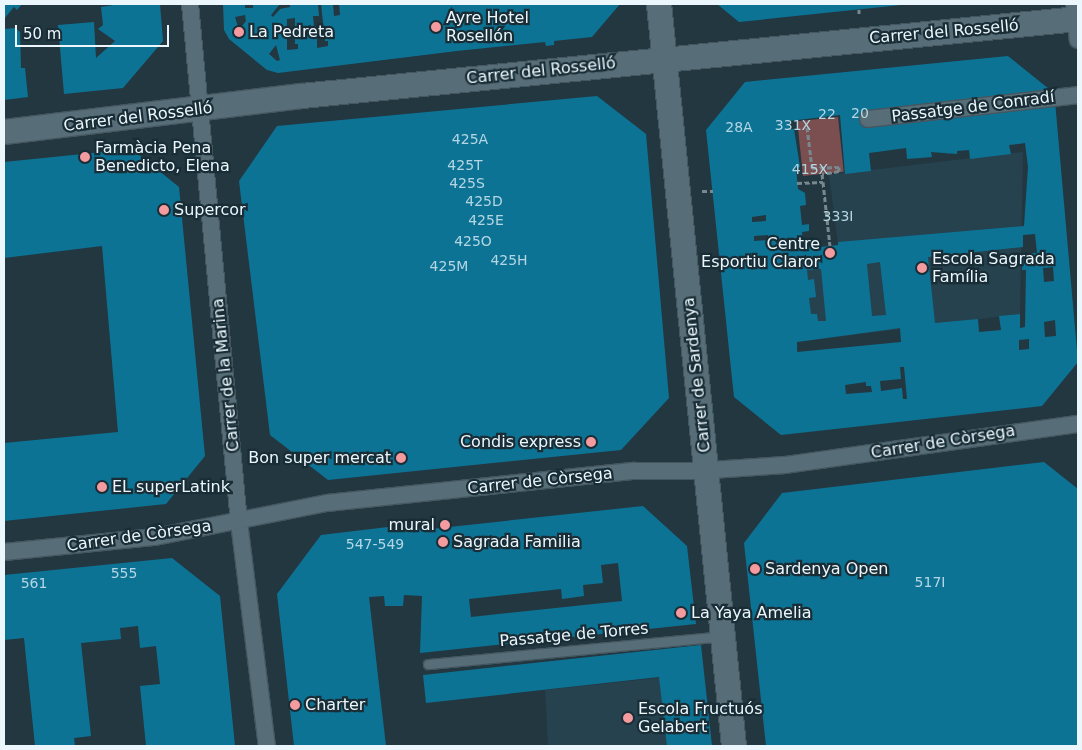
<!DOCTYPE html>
<meta charset="utf-8">
<style>
body{margin:0}
#map{position:relative;width:1082px;height:750px;overflow:hidden;background:#233740;font-family:"DejaVu Sans",sans-serif}
div>[style]{position:absolute}
.built>*{inset:0;background:#25424e}
.green>*{inset:0;background:#7b4e50;transform-origin:0 0}
.building>*{inset:0;background:#0d7395}
.path>*{height:3px;margin-top:-1.5px;transform-origin:0;background:repeating-linear-gradient(90deg,#77888f 0 5px,transparent 0 7.5px)}
.roads{filter:drop-shadow(1px 0 #44565f) drop-shadow(-1px 0 #44565f) drop-shadow(0 1px #44565f) drop-shadow(0 -1px #44565f)}
.lane>*{height:9px;margin:-4.5px;padding:0 4.5px;transform-origin:4.5px;border-radius:4.5px;background:#576d77}
.street>*{height:16px;margin:-8px;padding:0 8px;transform-origin:8px;border-radius:8px;background:#576d77}
.secondary>*{height:24px;margin:-12px;padding:0 12px;transform-origin:12px;border-radius:12px;background:#576d77}
.dots>*{width:14px;height:14px;translate:-50% -50%;box-sizing:border-box;border:2px solid #192d36;border-radius:50%}
span{translate:-50% -50%;white-space:nowrap;text-align:center;line-height:1.15;-webkit-text-stroke:4.5px #192d36;paint-order:stroke}
.number-label{font-size:14px;color:#b4d6e3}
.number-label span{-webkit-text-stroke-width:0}
.poi-label{font-size:16px;color:#ebf7fd}
.left{translate:0 -50%;text-align:left}
.right{translate:-100% -50%;text-align:right}
.street-label{font-size:16px;color:#ebf7fd}
.frame{position:absolute;inset:0;border:5px solid #ebf7fd;pointer-events:none}
.scale{position:absolute;left:15px;top:25px;width:154px;height:22px;box-sizing:border-box;border:2px solid #ebf7fd;border-top:0;padding-left:6px;font-size:15px;line-height:18px;white-space:nowrap;color:#ebf7fd;-webkit-text-stroke:4px #192d36;paint-order:stroke}
</style>
<div id="map">
<div class="built">
<div style="clip-path:polygon(1023px 152px,1020px 314px,797px 342px,800px 375px,732px 382px,722px 279px,841px 266px,829px 175px)"></div>
<div style="clip-path:polygon(704px 673px,712px 746px,548px 746px,545px 690px)"></div>
</div>
<div class="green">
<div style="left:838px;top:117px;width:55px;height:41px;rotate:84deg"></div>
</div>
<div class="building">
<div style="clip-path:polygon(4px 4px,22px 4px,17px 10px,14px 7px,4px 19px)"></div>
<div style="clip-path:polygon(120px 4px,160px 4px,163px 41px,123px 88px,64px 94px,58px 25px,94px 22px,96px 58px,115px 41px,98px 29px,103px 25px,101px 7px)"></div>
<div style="clip-path:polygon(evenodd,223px 4px,245px 4px,245px 8px,253px 8px,253px 5px,280px 4px,271px 15px,273px 17px,280px 9px,290px 7px,290px 4px,318px 4px,319px 16px,313px 16px,314px 26px,317px 26px,317px 48px,328px 46px,328px 41px,325px 41px,321px 4px,333px 4px,334px 16px,340px 15px,339px 4px,620px 4px,592px 37px,554px 41px,554px 45px,546px 46px,545px 42px,457px 51px,278px 73px,267px 70px,229px 39px,224px 30px,223px 4px,245px 15px,246px 21px,239px 30px,235px 17px,245px 15px,223px 4px,295px 18px,295px 44px,298px 44px,298px 49px,287px 50px,287px 19px,295px 18px,223px 4px,276px 45px,280px 60px,277px 61px,269px 54px,276px 45px)"></div>
<div style="clip-path:polygon(717px 4px,901px 4px,901px 5px,739px 22px)"></div>
<div style="clip-path:polygon(15px 28px,20px 32px,21px 68px,25px 68px,28px 97px,4px 100px,4px 29px)"></div>
<div style="clip-path:polygon(evenodd,1008px 56px,1054px 93px,1005px 102px,1005px 95px,938px 103px,1055px 101px,1078px 362px,1042px 406px,781px 435px,734px 397px,706px 130px,745px 82px,1008px 56px,840px 115px,845px 174px,871px 171px,869px 153px,906px 148px,907px 159px,932px 157px,931px 152px,957px 154px,957px 151px,969px 150px,970px 159px,1011px 154px,1009px 145px,1025px 143px,1028px 167px,1024px 226px,838px 242px,838px 245px,811px 248px,811px 244px,804px 244px,802px 232px,809px 231px,809px 224px,802px 225px,800px 206px,806px 205px,805px 193px,798px 189px,796px 168px,800px 167px,794px 129px,790px 129px,789px 121px,840px 115px,1008px 56px,766px 215px,766px 221px,752px 222px,752px 217px,766px 215px,1008px 56px,1035px 234px,1037px 253px,1023px 253px,1022px 270px,1026px 270px,1025px 327px,1020px 328px,1020px 314px,999px 316px,1001px 330px,979px 332px,978px 319px,935px 323px,928px 257px,1023px 247px,1023px 235px,1035px 234px,1008px 56px,768px 235px,768px 240px,754px 241px,754px 236px,768px 235px,1008px 56px,880px 262px,886px 315px,872px 316px,867px 264px,880px 262px,1008px 56px,1053px 267px,1054px 281px,1044px 282px,1043px 268px,1053px 267px,1008px 56px,821px 269px,826px 321px,818px 321px,817px 314px,811px 314px,809px 298px,816px 297px,814px 279px,808px 280px,807px 270px,821px 269px,1008px 56px,1055px 320px,1056px 336px,1045px 337px,1044px 322px,1055px 320px,1008px 56px,900px 328px,901px 342px,797px 352px,797px 342px,900px 328px,1008px 56px,1029px 339px,1029px 349px,1019px 350px,1019px 340px,1029px 339px,1008px 56px,900px 367px,904px 367px,907px 399px,903px 399px,902px 388px,881px 391px,880px 381px,901px 379px,900px 367px,1008px 56px,866px 382px,866px 386px,871px 386px,872px 392px,846px 394px,845px 385px,866px 382px)"></div>
<div style="clip-path:polygon(597px 96px,646px 134px,669px 398px,621px 450px,328px 480px,270px 435px,239px 181px,277px 126px)"></div>
<div style="clip-path:polygon(132px 149px,179px 187px,205px 456px,166px 504px,4px 521px,4px 443px,118px 432px,102px 246px,4px 258px,4px 162px)"></div>
<div style="clip-path:polygon(1044px 462px,1078px 489px,1078px 746px,766px 746px,744px 543px,782px 493px)"></div>
<div style="clip-path:polygon(evenodd,643px 506px,687px 546px,696px 624px,420px 653px,422px 596px,404px 595px,403px 606px,385px 606px,384px 596px,369px 597px,386px 746px,294px 746px,277px 594px,321px 535px,413px 524px,421px 530px,643px 506px,618px 563px,622px 601px,471px 617px,469px 599px,561px 589px,562px 599px,584px 596px,583px 585px,603px 583px,601px 565px,618px 563px)"></div>
<div style="clip-path:polygon(172px 558px,220px 596px,235px 746px,146px 746px,140px 686px,160px 684px,156px 646px,140px 648px,138px 626px,120px 628px,121px 639px,81px 643px,91px 736px,74px 738px,75px 746px,35px 746px,24px 638px,4px 640px,4px 575px)"></div>
<div style="clip-path:polygon(701px 645px,712px 746px,667px 746px,659px 677px,426px 703px,423px 675px)"></div>
</div>
<div class="path">
<div style="left:859px;top:9px;width:6px;rotate:90deg"></div>
<div style="left:807px;top:127px;width:41px;rotate:83deg"></div>
<div style="left:812px;top:168px;width:27px;rotate:-2deg"></div>
<div style="left:839px;top:167px;width:4px;rotate:90deg"></div>
<div style="left:839px;top:171px;width:17px;rotate:170deg"></div>
<div style="left:822px;top:174px;width:8px;rotate:83deg"></div>
<div style="left:797px;top:183px;width:26px;rotate:-2deg"></div>
<div style="left:823px;top:182px;width:64px;rotate:83.8deg"></div>
<div style="left:702px;top:191px;width:11px"></div>
</div>
<div class="roads">
<div class="lane">
<div style="left:428px;top:664px;width:296px;rotate:-5.4deg"></div>
</div>
<div class="street">
<div style="left:190px;top:4px;width:520px;rotate:84.6deg"></div>
<div style="left:239px;top:522px;width:226px;rotate:82.9deg"></div>
<div style="left:1074px;top:4px;width:36px;rotate:84deg"></div>
<div style="left:868px;top:119px;width:211px;rotate:-6.5deg"></div>
<div style="left:4px;top:552px;width:152px;rotate:-5.7deg"></div>
<div style="left:155px;top:537px;width:175px;rotate:-11.2deg"></div>
<div style="left:327px;top:503px;width:309px;rotate:-6deg"></div>
<div style="left:634px;top:471px;width:63px"></div>
<div style="left:697px;top:471px;width:88px;rotate:-3.9deg"></div>
<div style="left:785px;top:465px;width:296px;rotate:-8deg"></div>
</div>
<div class="secondary">
<div style="left:659px;top:4px;width:746px;rotate:84.23deg"></div>
<div style="left:4px;top:132px;width:300px;rotate:-6.9deg"></div>
<div style="left:302px;top:96px;width:780px;rotate:-5.67deg"></div>
</div>
</div>
<div class="dots">
<div style="left:436px;top:27px;background:#f49b9f"></div>
<div style="left:239px;top:32px;background:#f49b9f"></div>
<div style="left:85px;top:157px;background:#f49b9f"></div>
<div style="left:164px;top:210px;background:#f49b9f"></div>
<div style="left:830px;top:253px;background:#f49b9f"></div>
<div style="left:922px;top:268px;background:#f49b9f"></div>
<div style="left:591px;top:442px;background:#f49b9f"></div>
<div style="left:401px;top:458px;background:#f49b9f"></div>
<div style="left:102px;top:487px;background:#f49b9f"></div>
<div style="left:445px;top:525px;background:#f49b9f"></div>
<div style="left:443px;top:542px;background:#f49b9f"></div>
<div style="left:755px;top:569px;background:#f49b9f"></div>
<div style="left:681px;top:613px;background:#f49b9f"></div>
<div style="left:295px;top:705px;background:#f49b9f"></div>
<div style="left:628px;top:718px;background:#f49b9f"></div>
</div>
<div class="number-label">
<span style="left:860px;top:113px">20</span>
<span style="left:827px;top:114px">22</span>
<span style="left:793px;top:125px">331X</span>
<span style="left:739px;top:127px">28A</span>
<span style="left:470px;top:139px">425A</span>
<span style="left:465px;top:165px">425T</span>
<span style="left:810px;top:169px">415X</span>
<span style="left:467px;top:183px">425S</span>
<span style="left:484px;top:201px">425D</span>
<span style="left:838px;top:216px">333I</span>
<span style="left:486px;top:220px">425E</span>
<span style="left:473px;top:241px">425O</span>
<span style="left:509px;top:260px">425H</span>
<span style="left:449px;top:266px">425M</span>
<span style="left:375px;top:544px">547-549</span>
<span style="left:124px;top:573px">555</span>
<span style="left:930px;top:582px">517I</span>
<span style="left:34px;top:583px">561</span>
</div>
<div class="poi-label">
<span class="left" style="left:446px;top:27px">Ayre Hotel<br>Rosellón</span>
<span class="left" style="left:249px;top:32px">La Pedreta</span>
<span class="left" style="left:95px;top:157px">Farmàcia Pena<br>Benedicto, Elena</span>
<span class="left" style="left:174px;top:210px">Supercor</span>
<span class="right" style="left:820px;top:253px">Centre<br>Esportiu Claror</span>
<span class="left" style="left:932px;top:268px">Escola Sagrada<br>Família</span>
<span class="right" style="left:581px;top:442px">Condis express</span>
<span class="right" style="left:391px;top:458px">Bon super mercat</span>
<span class="left" style="left:112px;top:487px">EL superLatink</span>
<span class="right" style="left:435px;top:525px">mural</span>
<span class="left" style="left:453px;top:542px">Sagrada Familia</span>
<span class="left" style="left:765px;top:569px">Sardenya Open</span>
<span class="left" style="left:691px;top:613px">La Yaya Amelia</span>
<span class="left" style="left:305px;top:705px">Charter</span>
<span class="left" style="left:638px;top:718px">Escola Fructuós<br>Gelabert</span>
</div>
<div class="street-label">
<span style="left:944px;top:32px;rotate:-5deg">Carrer del Rosselló</span>
<span style="left:541px;top:71px;rotate:-6deg">Carrer del Rosselló</span>
<span style="left:973px;top:107px;rotate:-7deg">Passatge de Conradí</span>
<span style="left:138px;top:117px;rotate:-7deg">Carrer del Rosselló</span>
<span style="left:226px;top:375px;rotate:-96deg">Carrer de la Marina</span>
<span style="left:697px;top:375px;rotate:-96deg">Carrer de Sardenya</span>
<span style="left:943px;top:442px;rotate:-9deg">Carrer de Còrsega</span>
<span style="left:540px;top:481px;rotate:-6deg">Carrer de Còrsega</span>
<span style="left:139px;top:536px;rotate:-8deg">Carrer de Còrsega</span>
<span style="left:574px;top:635px;rotate:-5deg">Passatge de Torres</span>
</div>
<div class="frame"></div>
<div class="scale">50 m</div>
</div>
